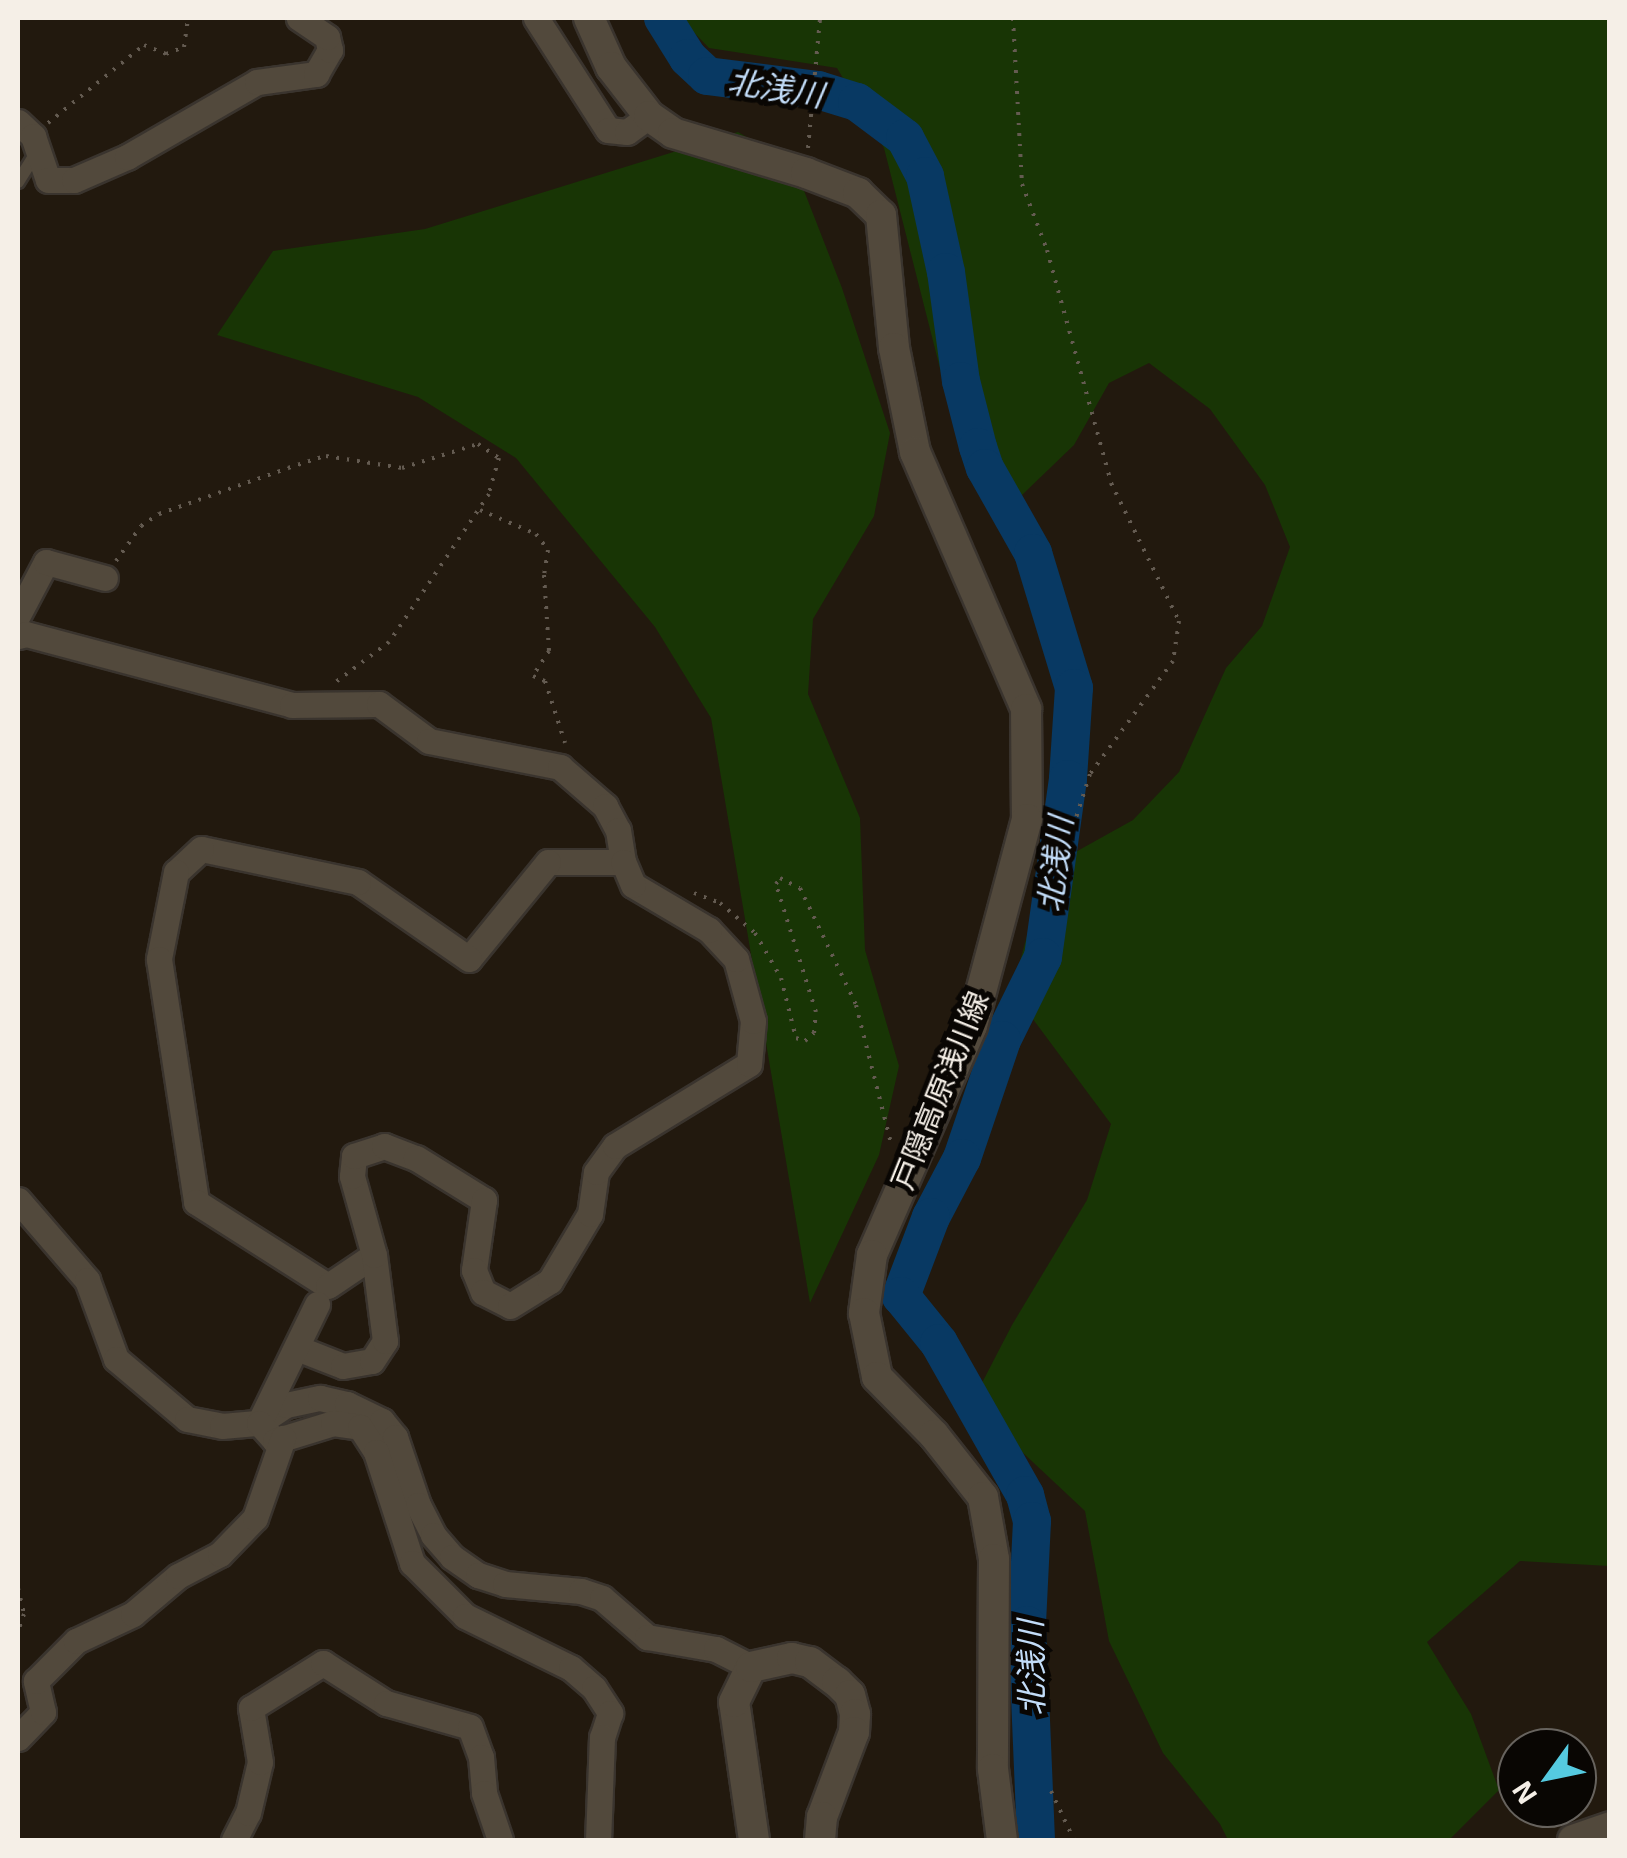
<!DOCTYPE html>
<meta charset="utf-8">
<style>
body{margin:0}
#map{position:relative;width:1627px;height:1858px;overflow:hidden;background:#22190e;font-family:"Exo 2","Noto Sans JP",sans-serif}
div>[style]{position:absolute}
.green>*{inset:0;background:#183505}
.river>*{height:38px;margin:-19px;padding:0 19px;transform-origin:19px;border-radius:19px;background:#083963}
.path>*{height:4px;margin-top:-2px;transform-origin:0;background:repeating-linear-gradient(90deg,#645b51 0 2.5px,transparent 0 10.5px)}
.roads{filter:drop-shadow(2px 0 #3a342e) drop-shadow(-2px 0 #3a342e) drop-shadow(0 2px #3a342e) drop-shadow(0 -2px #3a342e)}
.service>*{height:12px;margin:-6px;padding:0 6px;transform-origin:6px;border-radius:6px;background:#52493c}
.minor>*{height:25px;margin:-12.5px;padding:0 12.5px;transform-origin:12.5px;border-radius:12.5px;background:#52493c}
.tertiary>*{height:30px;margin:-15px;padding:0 15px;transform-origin:15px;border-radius:15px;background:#52493c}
.secondary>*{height:30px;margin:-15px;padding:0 15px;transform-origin:15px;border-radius:15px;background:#52493c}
span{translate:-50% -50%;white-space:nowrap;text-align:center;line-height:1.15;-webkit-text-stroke:10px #090603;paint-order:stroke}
.street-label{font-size:30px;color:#f5efe7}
.water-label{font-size:32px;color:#c2dcf8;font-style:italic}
.frame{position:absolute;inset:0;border:20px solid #f5efe7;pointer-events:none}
.north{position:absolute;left:1497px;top:1728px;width:100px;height:100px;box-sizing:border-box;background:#090603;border:2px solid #67635e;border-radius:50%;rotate:237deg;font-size:28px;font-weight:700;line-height:40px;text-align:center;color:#f5efe7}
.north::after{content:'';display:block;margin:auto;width:35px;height:45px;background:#55cae0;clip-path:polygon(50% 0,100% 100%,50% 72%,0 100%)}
</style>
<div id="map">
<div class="green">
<div style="clip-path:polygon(680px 18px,1609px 18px,1609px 1566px,1520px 1561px,1427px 1642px,1471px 1714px,1499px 1790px,1449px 1840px,1228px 1840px,1220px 1824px,1163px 1753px,1109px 1641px,1085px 1511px,971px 1404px,1012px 1325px,1087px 1200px,1111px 1124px,1012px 991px,1045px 869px,1133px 820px,1179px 772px,1226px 668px,1262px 626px,1290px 547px,1265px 485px,1210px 409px,1149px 363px,1109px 383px,1074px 445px,1022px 495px,963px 459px,884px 148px,837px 68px,709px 48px)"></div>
<div style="clip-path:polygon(738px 132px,794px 165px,842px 288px,890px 433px,874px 516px,813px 619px,808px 694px,860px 818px,865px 950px,899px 1066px,879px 1155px,810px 1303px,711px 718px,655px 627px,516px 458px,418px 397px,217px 335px,273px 251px,425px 229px)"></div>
</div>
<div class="river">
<div style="left:663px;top:18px;width:47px;rotate:58deg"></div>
<div style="left:688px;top:58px;width:26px;rotate:43deg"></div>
<div style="left:707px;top:76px;width:112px;rotate:7.2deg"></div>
<div style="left:818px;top:90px;width:41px;rotate:17.1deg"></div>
<div style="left:857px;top:102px;width:60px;rotate:36.9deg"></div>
<div style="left:905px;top:138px;width:43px;rotate:62.2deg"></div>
<div style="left:925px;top:176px;width:98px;rotate:77.7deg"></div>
<div style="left:946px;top:272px;width:110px;rotate:82.2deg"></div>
<div style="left:961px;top:381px;width:68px;rotate:75.6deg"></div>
<div style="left:978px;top:447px;width:22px;rotate:72deg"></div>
<div style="left:985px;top:468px;width:98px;rotate:60.5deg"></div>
<div style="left:1033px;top:553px;width:141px;rotate:73.1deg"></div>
<div style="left:1074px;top:688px;width:91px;rotate:93.8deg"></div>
<div style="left:1068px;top:779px;width:180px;rotate:98deg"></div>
<div style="left:1043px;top:957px;width:93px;rotate:116.3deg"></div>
<div style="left:1002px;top:1040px;width:125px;rotate:108.7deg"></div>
<div style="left:962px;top:1158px;width:67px;rotate:117.7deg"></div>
<div style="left:931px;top:1217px;width:85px;rotate:110.8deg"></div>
<div style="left:901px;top:1296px;width:60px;rotate:51deg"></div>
<div style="left:939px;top:1343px;width:175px;rotate:60.5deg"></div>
<div style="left:1025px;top:1495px;width:27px;rotate:75deg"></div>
<div style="left:1032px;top:1521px;width:104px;rotate:92.8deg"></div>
<div style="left:1027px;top:1625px;width:215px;rotate:87.6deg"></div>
</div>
<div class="path">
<div style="left:1013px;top:18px;width:166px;rotate:86.9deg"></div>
<div style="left:1022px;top:184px;width:71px;rotate:69.3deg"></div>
<div style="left:1047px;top:250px;width:242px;rotate:74.6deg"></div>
<div style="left:1111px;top:483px;width:154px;rotate:63.8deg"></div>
<div style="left:1179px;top:621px;width:40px;rotate:98.5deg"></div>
<div style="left:1173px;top:661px;width:140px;rotate:126.3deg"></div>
<div style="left:1090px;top:774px;width:66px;rotate:107.6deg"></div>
<div style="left:1070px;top:837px;width:22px;rotate:-158deg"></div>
<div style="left:48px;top:123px;width:124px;rotate:-39.1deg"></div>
<div style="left:144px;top:45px;width:24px;rotate:22deg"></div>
<div style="left:166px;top:54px;width:19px;rotate:-21deg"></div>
<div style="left:184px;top:47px;width:29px;rotate:-82deg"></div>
<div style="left:808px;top:148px;width:131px;rotate:-84.7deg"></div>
<div style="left:480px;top:510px;width:61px;rotate:23.2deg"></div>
<div style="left:536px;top:534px;width:20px;rotate:53deg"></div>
<div style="left:548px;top:550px;width:25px;rotate:99deg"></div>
<div style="left:544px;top:575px;width:76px;rotate:86.2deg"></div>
<div style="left:549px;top:651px;width:30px;rotate:123deg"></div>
<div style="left:533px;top:676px;width:13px;rotate:23deg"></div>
<div style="left:545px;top:681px;width:65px;rotate:72.1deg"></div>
<div style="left:116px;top:561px;width:43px;rotate:-54.5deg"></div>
<div style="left:141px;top:526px;width:22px;rotate:-34deg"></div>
<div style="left:159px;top:514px;width:137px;rotate:-19.6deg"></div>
<div style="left:288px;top:468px;width:40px;rotate:-18deg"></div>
<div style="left:326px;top:456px;width:77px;rotate:9deg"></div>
<div style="left:402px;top:468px;width:80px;rotate:-17.5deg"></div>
<div style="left:478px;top:444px;width:25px;rotate:34deg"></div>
<div style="left:499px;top:458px;width:37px;rotate:106deg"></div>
<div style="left:489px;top:494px;width:179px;rotate:124deg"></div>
<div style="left:389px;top:642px;width:66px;rotate:143deg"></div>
<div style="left:694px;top:893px;width:28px;rotate:21deg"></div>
<div style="left:720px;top:903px;width:46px;rotate:40.6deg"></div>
<div style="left:755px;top:933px;width:52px;rotate:60deg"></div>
<div style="left:781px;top:978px;width:62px;rotate:76deg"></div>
<div style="left:796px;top:1038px;width:9px;rotate:18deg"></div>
<div style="left:805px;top:1041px;width:12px;rotate:-42deg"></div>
<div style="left:814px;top:1033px;width:21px;rotate:-85deg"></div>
<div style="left:816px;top:1012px;width:134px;rotate:-107.4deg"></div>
<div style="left:776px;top:884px;width:7px;rotate:-56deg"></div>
<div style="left:780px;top:878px;width:22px;rotate:27deg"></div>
<div style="left:800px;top:888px;width:130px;rotate:64.4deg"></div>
<div style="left:856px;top:1005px;width:146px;rotate:75.8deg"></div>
<div style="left:18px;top:1588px;width:27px;rotate:77deg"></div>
<div style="left:24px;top:1614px;width:18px;rotate:109deg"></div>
<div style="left:1051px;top:1791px;width:54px;rotate:64.9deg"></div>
</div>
<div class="roads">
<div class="service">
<div style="left:18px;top:182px;width:36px;rotate:-58deg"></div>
</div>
<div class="minor">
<div style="left:536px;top:18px;width:133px;rotate:57.3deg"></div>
<div style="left:608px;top:130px;width:19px;rotate:6deg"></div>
<div style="left:627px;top:132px;width:27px;rotate:-36deg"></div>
<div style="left:18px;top:122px;width:21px;rotate:43deg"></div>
<div style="left:33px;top:136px;width:46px;rotate:71.2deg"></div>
<div style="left:48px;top:180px;width:26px"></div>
<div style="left:74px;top:180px;width:58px;rotate:-23.5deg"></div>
<div style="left:127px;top:157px;width:150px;rotate:-30deg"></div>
<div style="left:257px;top:82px;width:60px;rotate:-7.7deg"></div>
<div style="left:316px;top:74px;width:28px;rotate:-60deg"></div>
<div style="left:330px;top:50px;width:13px;rotate:-103deg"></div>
<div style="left:327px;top:37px;width:34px;rotate:-146deg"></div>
<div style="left:18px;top:615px;width:60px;rotate:-62.2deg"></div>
<div style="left:46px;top:562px;width:61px;rotate:15.2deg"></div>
<div style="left:18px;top:636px;width:8px;rotate:-14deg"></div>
<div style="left:26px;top:634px;width:275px;rotate:14.9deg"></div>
<div style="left:292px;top:705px;width:87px;rotate:-0.7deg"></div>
<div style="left:379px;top:704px;width:62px;rotate:36.5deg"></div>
<div style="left:429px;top:741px;width:134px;rotate:11.2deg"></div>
<div style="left:560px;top:767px;width:60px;rotate:40.9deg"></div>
<div style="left:605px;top:806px;width:27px;rotate:62deg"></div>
<div style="left:618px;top:830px;width:32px;rotate:81deg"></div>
<div style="left:623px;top:862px;width:75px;rotate:180deg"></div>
<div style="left:548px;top:862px;width:125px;rotate:129.2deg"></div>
<div style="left:469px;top:959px;width:135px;rotate:-145.3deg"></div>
<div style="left:358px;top:882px;width:160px;rotate:-168.1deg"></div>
<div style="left:201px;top:849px;width:34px;rotate:137deg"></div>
<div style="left:176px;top:872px;width:89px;rotate:101.1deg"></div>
<div style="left:159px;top:959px;width:246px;rotate:81.3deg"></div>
<div style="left:196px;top:1202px;width:156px;rotate:32.5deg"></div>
<div style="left:328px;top:1286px;width:55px;rotate:-34deg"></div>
<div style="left:18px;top:1200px;width:106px;rotate:49.2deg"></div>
<div style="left:87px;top:1280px;width:84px;rotate:69.8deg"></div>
<div style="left:116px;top:1359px;width:93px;rotate:40.2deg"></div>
<div style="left:187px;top:1419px;width:36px;rotate:11deg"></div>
<div style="left:222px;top:1426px;width:37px;rotate:-5deg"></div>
<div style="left:259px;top:1423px;width:32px;rotate:-34deg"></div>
<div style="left:286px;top:1405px;width:35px;rotate:-12deg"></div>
<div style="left:320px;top:1398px;width:28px;rotate:13deg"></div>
<div style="left:347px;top:1404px;width:39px;rotate:26deg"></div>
<div style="left:382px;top:1421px;width:21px;rotate:51deg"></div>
<div style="left:395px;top:1437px;width:72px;rotate:71.3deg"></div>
<div style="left:418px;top:1505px;width:34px;rotate:63deg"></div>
<div style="left:433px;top:1535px;width:29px;rotate:49deg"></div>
<div style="left:452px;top:1557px;width:32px;rotate:35deg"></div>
<div style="left:478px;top:1575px;width:28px;rotate:18deg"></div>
<div style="left:505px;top:1584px;width:76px;rotate:5.3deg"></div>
<div style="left:581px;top:1591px;width:22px;rotate:18deg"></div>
<div style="left:602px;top:1598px;width:60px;rotate:40.9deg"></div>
<div style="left:647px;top:1637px;width:70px;rotate:9.9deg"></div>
<div style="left:716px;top:1649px;width:39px;rotate:27deg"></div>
<div style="left:297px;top:1348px;width:49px;rotate:21.4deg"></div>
<div style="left:343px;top:1366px;width:29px;rotate:-10deg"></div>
<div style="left:372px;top:1361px;width:24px;rotate:-57deg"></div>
<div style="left:385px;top:1341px;width:87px;rotate:-97.3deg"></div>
<div style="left:374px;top:1255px;width:82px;rotate:-105.6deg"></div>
<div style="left:352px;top:1176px;width:20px;rotate:-84deg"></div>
<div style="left:354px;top:1156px;width:32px;rotate:-18deg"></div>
<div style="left:384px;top:1146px;width:34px;rotate:21deg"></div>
<div style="left:416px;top:1158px;width:80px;rotate:31.7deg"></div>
<div style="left:484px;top:1200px;width:71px;rotate:98.1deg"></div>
<div style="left:474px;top:1270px;width:24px;rotate:68deg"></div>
<div style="left:483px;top:1292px;width:30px;rotate:27deg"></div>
<div style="left:510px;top:1306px;width:47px;rotate:-32deg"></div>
<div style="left:550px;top:1281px;width:78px;rotate:-59.2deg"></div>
<div style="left:590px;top:1214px;width:42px;rotate:-81.9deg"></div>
<div style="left:596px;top:1172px;width:32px;rotate:-54deg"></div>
<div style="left:615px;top:1146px;width:157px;rotate:-31.5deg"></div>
<div style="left:749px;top:1064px;width:43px;rotate:-84.7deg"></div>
<div style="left:753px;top:1021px;width:64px;rotate:-105.3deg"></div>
<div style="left:736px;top:959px;width:40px;rotate:-133deg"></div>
<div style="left:709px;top:930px;width:88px;rotate:-149.4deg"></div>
<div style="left:633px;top:885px;width:25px;rotate:-113deg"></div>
<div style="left:261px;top:1419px;width:128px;rotate:-64deg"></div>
<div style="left:259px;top:1423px;width:24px;rotate:48deg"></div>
<div style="left:275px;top:1441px;width:61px;rotate:-17.2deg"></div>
<div style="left:333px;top:1423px;width:27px;rotate:8deg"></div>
<div style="left:360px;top:1427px;width:30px;rotate:57deg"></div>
<div style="left:376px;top:1452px;width:117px;rotate:72deg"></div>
<div style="left:412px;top:1563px;width:75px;rotate:45deg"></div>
<div style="left:465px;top:1616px;width:118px;rotate:26.1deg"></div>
<div style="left:571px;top:1668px;width:30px;rotate:41deg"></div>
<div style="left:594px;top:1688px;width:30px;rotate:57deg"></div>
<div style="left:610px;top:1713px;width:25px;rotate:108deg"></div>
<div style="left:602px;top:1737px;width:103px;rotate:92.2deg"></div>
<div style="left:18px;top:1738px;width:36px;rotate:-46deg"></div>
<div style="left:43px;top:1712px;width:32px;rotate:-103deg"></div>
<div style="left:36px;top:1681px;width:57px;rotate:-45deg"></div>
<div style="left:76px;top:1641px;width:63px;rotate:-25.3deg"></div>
<div style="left:133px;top:1614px;width:59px;rotate:-40.2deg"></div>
<div style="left:178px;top:1576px;width:47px;rotate:-27.6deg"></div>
<div style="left:220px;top:1554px;width:50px;rotate:-45.8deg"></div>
<div style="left:255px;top:1518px;width:85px;rotate:-70.7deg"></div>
<div style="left:234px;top:1840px;width:30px;rotate:-63deg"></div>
<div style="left:248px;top:1813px;width:52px;rotate:-76.8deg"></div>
<div style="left:260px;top:1762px;width:55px;rotate:-99.5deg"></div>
<div style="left:251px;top:1708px;width:85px;rotate:-32deg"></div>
<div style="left:323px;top:1663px;width:75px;rotate:32.4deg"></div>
<div style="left:386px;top:1703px;width:87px;rotate:15.9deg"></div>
<div style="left:470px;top:1727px;width:32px;rotate:70deg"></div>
<div style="left:481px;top:1757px;width:36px;rotate:85deg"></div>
<div style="left:484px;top:1793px;width:50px;rotate:71.2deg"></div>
</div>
<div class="tertiary">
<div style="left:754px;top:1840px;width:139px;rotate:-98.2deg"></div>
<div style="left:734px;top:1702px;width:39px;rotate:-64deg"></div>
<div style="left:751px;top:1667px;width:42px;rotate:-12.4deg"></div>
<div style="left:792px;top:1658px;width:18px;rotate:13deg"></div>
<div style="left:810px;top:1662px;width:34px;rotate:37deg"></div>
<div style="left:837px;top:1682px;width:18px;rotate:45deg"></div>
<div style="left:850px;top:1695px;width:20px;rotate:75deg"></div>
<div style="left:855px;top:1714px;width:18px;rotate:93deg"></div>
<div style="left:854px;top:1732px;width:91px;rotate:110.6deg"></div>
<div style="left:822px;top:1817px;width:23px;rotate:95deg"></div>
</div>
<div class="secondary">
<div style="left:589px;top:18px;width:54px;rotate:65.8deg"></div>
<div style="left:611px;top:67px;width:62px;rotate:52.2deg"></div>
<div style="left:649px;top:116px;width:29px;rotate:35deg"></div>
<div style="left:673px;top:133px;width:139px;rotate:16.7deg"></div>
<div style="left:806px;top:173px;width:56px;rotate:21deg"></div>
<div style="left:858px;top:193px;width:32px;rotate:44deg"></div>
<div style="left:881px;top:215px;width:134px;rotate:84.4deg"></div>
<div style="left:894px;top:348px;width:106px;rotate:78.6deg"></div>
<div style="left:915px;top:452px;width:280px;rotate:66.6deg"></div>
<div style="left:1026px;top:709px;width:110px;rotate:89.5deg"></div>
<div style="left:1027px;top:819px;width:214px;rotate:104.9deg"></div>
<div style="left:972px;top:1026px;width:250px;rotate:113.6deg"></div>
<div style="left:872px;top:1255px;width:59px;rotate:97.9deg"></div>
<div style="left:864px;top:1313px;width:65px;rotate:78.5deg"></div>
<div style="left:877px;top:1377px;width:81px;rotate:45.5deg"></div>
<div style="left:934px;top:1435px;width:79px;rotate:51.7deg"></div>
<div style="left:983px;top:1497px;width:63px;rotate:79.9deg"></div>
<div style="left:994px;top:1559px;width:210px;rotate:90.3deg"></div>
<div style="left:993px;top:1769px;width:72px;rotate:82.8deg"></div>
<div style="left:1573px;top:1840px;width:39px;rotate:-19deg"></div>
</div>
</div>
<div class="street-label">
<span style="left:939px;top:1090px;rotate:-68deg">戸隠高原浅川線</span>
</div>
<div class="water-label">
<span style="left:776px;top:87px;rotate:9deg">北浅川</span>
<span style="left:1054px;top:864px;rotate:-83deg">北浅川</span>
<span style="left:1030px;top:1668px;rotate:-91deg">北浅川</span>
</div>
<div class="frame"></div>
<div class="north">N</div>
</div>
